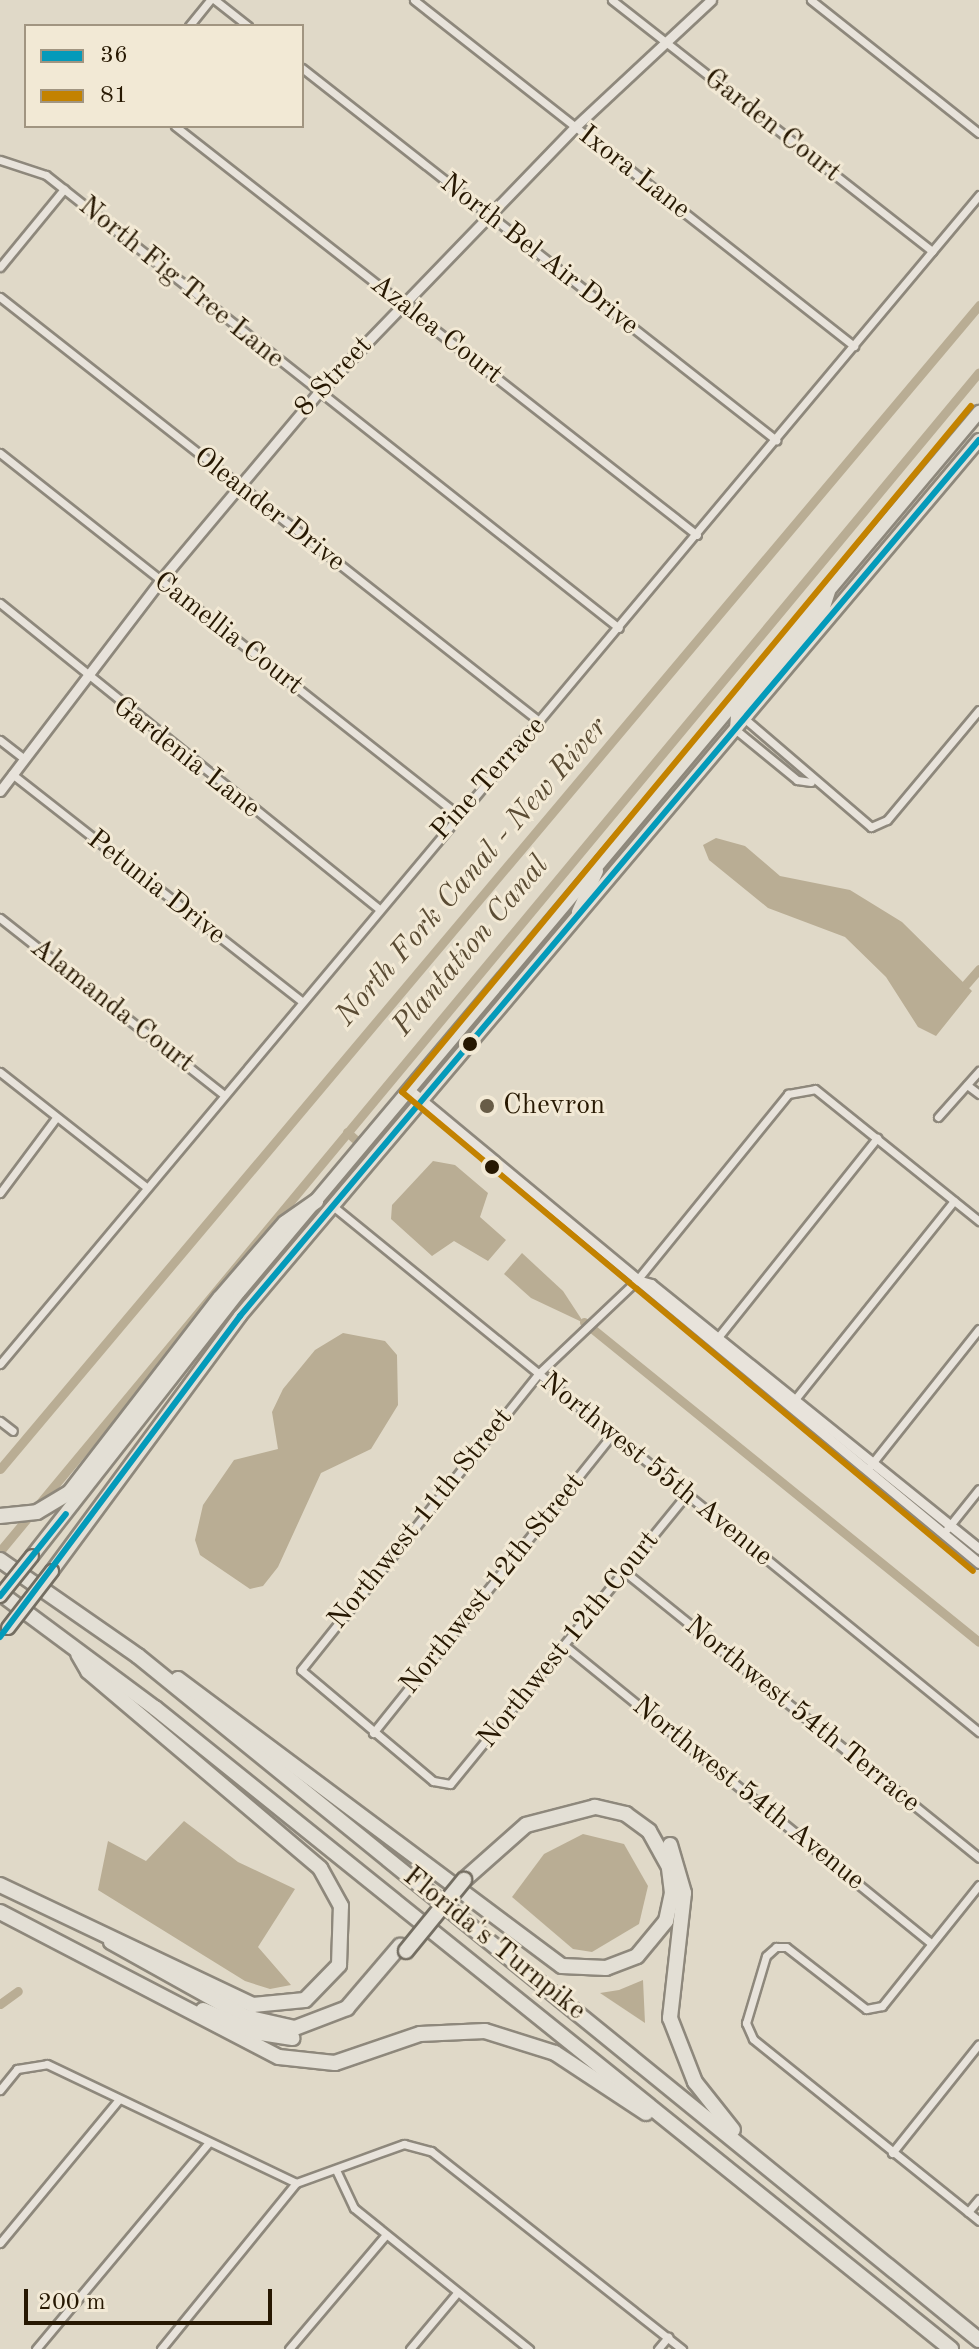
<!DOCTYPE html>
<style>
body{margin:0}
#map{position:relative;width:979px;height:2349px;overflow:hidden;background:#e0d9c8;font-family:"Old Standard TT",serif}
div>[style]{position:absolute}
.water>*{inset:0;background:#b9ad94}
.canal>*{height:9px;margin:-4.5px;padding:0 4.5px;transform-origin:4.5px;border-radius:4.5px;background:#b9ad94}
.roads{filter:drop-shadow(2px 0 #8e887c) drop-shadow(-2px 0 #8e887c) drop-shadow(0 2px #8e887c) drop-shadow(0 -2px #8e887c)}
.minor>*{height:7px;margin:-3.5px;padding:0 3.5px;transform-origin:3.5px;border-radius:3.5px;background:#e8e3db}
.tertiary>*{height:9px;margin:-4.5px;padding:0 4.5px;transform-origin:4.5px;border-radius:4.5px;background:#e8e3db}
.trunk>*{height:12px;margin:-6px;padding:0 6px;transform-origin:6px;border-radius:6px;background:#e3dfd5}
.motorway>*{height:14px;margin:-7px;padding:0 7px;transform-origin:7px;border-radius:7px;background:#e3dfd5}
.bridges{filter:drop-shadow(2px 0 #746e62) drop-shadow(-2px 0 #746e62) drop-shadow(0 2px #746e62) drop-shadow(0 -2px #746e62)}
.trunk-bridge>*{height:12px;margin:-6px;padding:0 6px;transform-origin:6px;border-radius:6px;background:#e3dfd5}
.motorway-bridge>*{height:14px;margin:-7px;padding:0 7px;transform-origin:7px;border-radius:7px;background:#e3dfd5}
.bus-1>*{height:6px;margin:-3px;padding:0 3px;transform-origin:3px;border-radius:3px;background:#049aba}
.bus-2>*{height:6px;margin:-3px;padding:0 3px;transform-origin:3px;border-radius:3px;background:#c38200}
.dots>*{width:22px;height:22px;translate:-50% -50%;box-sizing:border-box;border:4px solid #f2e9d5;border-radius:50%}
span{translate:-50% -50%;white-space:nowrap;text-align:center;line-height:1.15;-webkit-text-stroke:6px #f2e9d5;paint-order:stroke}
.street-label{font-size:28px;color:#271802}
.poi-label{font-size:28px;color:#271802}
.left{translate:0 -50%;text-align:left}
.water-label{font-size:30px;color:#5b4c34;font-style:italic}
.legend{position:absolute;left:24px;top:24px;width:280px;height:104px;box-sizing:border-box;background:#f2e9d5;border:2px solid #a19581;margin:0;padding:10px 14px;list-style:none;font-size:24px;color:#271802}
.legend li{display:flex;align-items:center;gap:16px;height:40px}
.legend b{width:40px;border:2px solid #a19581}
.scale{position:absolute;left:24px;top:2289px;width:248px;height:36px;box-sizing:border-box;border:4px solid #271802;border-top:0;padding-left:10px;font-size:24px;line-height:28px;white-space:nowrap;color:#271802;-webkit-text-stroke:6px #f2e9d5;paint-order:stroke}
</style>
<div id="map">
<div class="water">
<div style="clip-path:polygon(716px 838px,745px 846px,780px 876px,850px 890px,902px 922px,972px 991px,936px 1036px,918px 1027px,886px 977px,845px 937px,768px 908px,709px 860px,703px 845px)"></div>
<div style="clip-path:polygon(433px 1161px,455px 1165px,488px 1193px,480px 1217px,506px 1240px,488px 1261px,454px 1241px,432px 1256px,391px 1219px,392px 1205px)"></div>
<div style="clip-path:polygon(522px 1253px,563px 1291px,584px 1323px,531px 1298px,504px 1274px)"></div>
<div style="clip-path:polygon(343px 1333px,385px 1341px,397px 1355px,398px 1405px,371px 1449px,321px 1473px,278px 1567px,263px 1586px,250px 1589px,200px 1555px,195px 1540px,203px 1505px,234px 1460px,278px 1449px,272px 1412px,283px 1389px,315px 1350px)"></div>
<div style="clip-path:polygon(184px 1821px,238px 1862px,295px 1889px,258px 1947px,291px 1985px,270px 1989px,245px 1981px,98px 1890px,108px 1841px,146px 1861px)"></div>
<div style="clip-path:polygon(583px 1834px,624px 1844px,648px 1886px,639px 1924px,592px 1952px,573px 1949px,512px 1897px,544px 1854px)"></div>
<div style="clip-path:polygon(643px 1980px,645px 2023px,600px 1993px,619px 1990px)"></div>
</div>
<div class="canal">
<div style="left:966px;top:984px;width:20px;rotate:-49deg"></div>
<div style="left:347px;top:1132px;width:12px;rotate:42deg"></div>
<div style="left:584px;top:1322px;width:508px;rotate:39.01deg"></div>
<div style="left:0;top:1469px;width:1521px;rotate:-49.93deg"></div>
<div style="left:0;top:1551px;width:1532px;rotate:-50.29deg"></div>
<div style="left:0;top:2004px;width:22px;rotate:-36deg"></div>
</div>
<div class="roads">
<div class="minor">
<div style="left:215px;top:0;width:42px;rotate:38.2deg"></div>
<div style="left:414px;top:0;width:560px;rotate:38.18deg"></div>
<div style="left:612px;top:0;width:407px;rotate:38.1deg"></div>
<div style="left:811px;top:0;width:214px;rotate:38.4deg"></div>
<div style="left:189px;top:26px;width:33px;rotate:-51deg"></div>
<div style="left:302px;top:68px;width:603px;rotate:38.13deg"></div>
<div style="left:175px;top:126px;width:663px;rotate:38.08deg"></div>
<div style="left:0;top:160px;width:48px;rotate:18.1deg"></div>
<div style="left:46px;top:175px;width:730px;rotate:38.33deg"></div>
<div style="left:0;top:267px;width:101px;rotate:-50.6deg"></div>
<div style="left:0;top:297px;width:687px;rotate:38.2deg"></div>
<div style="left:0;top:453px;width:582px;rotate:38.31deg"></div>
<div style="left:0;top:603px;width:486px;rotate:38.9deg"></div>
<div style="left:745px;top:719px;width:166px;rotate:40.6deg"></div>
<div style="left:871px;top:827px;width:17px;rotate:-24deg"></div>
<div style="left:887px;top:820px;width:143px;rotate:-50.1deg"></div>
<div style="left:736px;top:730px;width:79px;rotate:39.3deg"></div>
<div style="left:797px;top:780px;width:14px;rotate:8deg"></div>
<div style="left:0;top:740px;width:29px;rotate:38deg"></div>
<div style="left:12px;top:774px;width:367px;rotate:38.1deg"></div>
<div style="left:0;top:918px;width:284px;rotate:38.3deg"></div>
<div style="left:0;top:1072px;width:186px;rotate:38.2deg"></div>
<div style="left:967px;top:1085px;width:15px;rotate:37deg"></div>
<div style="left:938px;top:1117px;width:62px;rotate:-48.3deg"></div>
<div style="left:0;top:1193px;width:94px;rotate:-53.3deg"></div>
<div style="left:334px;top:1207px;width:832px;rotate:39.14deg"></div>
<div style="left:715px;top:1341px;width:260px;rotate:-51.4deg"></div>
<div style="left:0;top:1364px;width:1525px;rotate:-50.05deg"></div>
<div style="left:792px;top:1403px;width:259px;rotate:-51.3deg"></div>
<div style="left:0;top:1421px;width:16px;rotate:38deg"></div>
<div style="left:870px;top:1466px;width:175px;rotate:-51.5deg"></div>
<div style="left:686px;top:1495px;width:373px;rotate:129.2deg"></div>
<div style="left:450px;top:1784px;width:17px;rotate:-170deg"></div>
<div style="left:433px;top:1781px;width:172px;rotate:-139.9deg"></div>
<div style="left:301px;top:1670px;width:379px;rotate:-51.3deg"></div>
<div style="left:538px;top:1374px;width:137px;rotate:-43.5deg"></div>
<div style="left:637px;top:1280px;width:240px;rotate:-50.9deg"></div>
<div style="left:788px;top:1094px;width:27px;rotate:-10deg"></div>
<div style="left:815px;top:1089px;width:211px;rotate:38.8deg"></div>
<div style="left:947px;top:1529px;width:51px;rotate:-51.3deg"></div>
<div style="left:625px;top:1572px;width:455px;rotate:38.9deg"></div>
<div style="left:564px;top:1645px;width:473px;rotate:39.1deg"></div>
<div style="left:373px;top:1733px;width:382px;rotate:-51.3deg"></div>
<div style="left:979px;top:1885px;width:155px;rotate:128.7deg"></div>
<div style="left:882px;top:2006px;width:16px;rotate:169deg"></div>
<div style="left:866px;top:2009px;width:101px;rotate:-142.2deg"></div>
<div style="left:786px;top:1947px;width:10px;rotate:180deg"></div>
<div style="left:776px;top:1947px;width:13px;rotate:138deg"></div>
<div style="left:766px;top:1956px;width:70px;rotate:106.6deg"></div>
<div style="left:746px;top:2023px;width:17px;rotate:66deg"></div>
<div style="left:753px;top:2039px;width:290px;rotate:38.8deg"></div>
<div style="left:0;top:2090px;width:27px;rotate:-51deg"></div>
<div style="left:17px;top:2069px;width:30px;rotate:-9deg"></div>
<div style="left:47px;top:2064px;width:276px;rotate:25.5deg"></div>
<div style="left:892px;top:2153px;width:139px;rotate:-51.4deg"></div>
<div style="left:336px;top:2170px;width:42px;rotate:64.7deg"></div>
<div style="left:354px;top:2208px;width:225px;rotate:38.9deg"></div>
<div style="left:296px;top:2183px;width:115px;rotate:-19.9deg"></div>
<div style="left:404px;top:2144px;width:28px;rotate:15deg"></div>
<div style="left:431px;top:2151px;width:320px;rotate:38.3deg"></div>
<div style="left:968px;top:2212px;width:17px;rotate:-50deg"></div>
<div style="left:0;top:2243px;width:187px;rotate:-50.4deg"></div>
<div style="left:36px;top:2349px;width:268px;rotate:-50.1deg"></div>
<div style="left:161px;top:2349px;width:214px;rotate:-50.9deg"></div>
<div style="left:289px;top:2349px;width:148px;rotate:-49.7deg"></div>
<div style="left:410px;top:2349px;width:73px;rotate:-50deg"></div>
<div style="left:658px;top:2349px;width:16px;rotate:-50deg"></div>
</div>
<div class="tertiary">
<div style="left:0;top:791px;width:264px;rotate:-52.7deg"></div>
<div style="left:160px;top:581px;width:246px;rotate:-50deg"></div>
<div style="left:318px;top:393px;width:370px;rotate:-46deg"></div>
<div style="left:575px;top:127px;width:186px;rotate:-43deg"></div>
<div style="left:412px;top:1092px;width:737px;rotate:39.72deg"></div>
<div style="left:637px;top:1280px;width:15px;rotate:16deg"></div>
<div style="left:651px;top:1284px;width:422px;rotate:38.9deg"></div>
</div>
<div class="trunk">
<div style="left:736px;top:730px;width:16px;rotate:-86deg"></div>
<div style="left:737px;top:714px;width:135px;rotate:-50.4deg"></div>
<div style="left:823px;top:610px;width:19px;rotate:-72deg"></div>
<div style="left:578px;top:912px;width:45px;rotate:-65.1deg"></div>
<div style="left:32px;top:1556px;width:335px;rotate:-51.9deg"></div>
<div style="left:239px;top:1292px;width:1150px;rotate:-49.94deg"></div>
<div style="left:52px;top:1571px;width:317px;rotate:-53.6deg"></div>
<div style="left:240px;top:1316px;width:1146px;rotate:-49.85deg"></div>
</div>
<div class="motorway">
<div style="left:0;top:1516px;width:37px;rotate:-6deg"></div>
<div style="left:37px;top:1512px;width:39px;rotate:-31deg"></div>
<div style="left:70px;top:1492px;width:245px;rotate:-52.3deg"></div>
<div style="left:220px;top:1298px;width:99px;rotate:-49.1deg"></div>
<div style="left:285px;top:1223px;width:38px;rotate:-35deg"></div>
<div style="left:0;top:1560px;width:168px;rotate:34.8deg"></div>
<div style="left:138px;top:1656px;width:1084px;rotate:39.12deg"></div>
<div style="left:0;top:1593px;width:193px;rotate:36.6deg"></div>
<div style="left:155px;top:1708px;width:1022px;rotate:38.84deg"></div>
<div style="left:178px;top:1679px;width:479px;rotate:36.8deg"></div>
<div style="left:562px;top:1966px;width:44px;rotate:2.6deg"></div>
<div style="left:606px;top:1968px;width:33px;rotate:-21deg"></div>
<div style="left:637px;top:1956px;width:45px;rotate:-50.4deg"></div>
<div style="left:666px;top:1921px;width:29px;rotate:-78deg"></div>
<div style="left:672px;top:1893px;width:26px;rotate:-97deg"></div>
<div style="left:669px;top:1867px;width:41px;rotate:-119.1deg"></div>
<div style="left:649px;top:1831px;width:29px;rotate:-144deg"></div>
<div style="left:626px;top:1814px;width:32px;rotate:-167deg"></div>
<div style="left:595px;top:1807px;width:71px;rotate:165.4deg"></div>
<div style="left:526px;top:1825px;width:83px;rotate:138.4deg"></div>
<div style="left:670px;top:1845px;width:50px;rotate:73.7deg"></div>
<div style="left:684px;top:1893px;width:126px;rotate:96.4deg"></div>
<div style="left:670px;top:2018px;width:69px;rotate:68.7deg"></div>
<div style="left:695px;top:2082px;width:61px;rotate:51.6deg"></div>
<div style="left:0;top:1885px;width:280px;rotate:25.4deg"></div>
<div style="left:253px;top:2005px;width:52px;rotate:-5.5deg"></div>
<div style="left:305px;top:2000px;width:49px;rotate:-45.8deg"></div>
<div style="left:339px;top:1965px;width:59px;rotate:-88.1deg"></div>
<div style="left:341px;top:1906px;width:43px;rotate:-118.9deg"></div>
<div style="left:320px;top:1868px;width:304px;rotate:-139.7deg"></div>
<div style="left:88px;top:1671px;width:20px;rotate:-120deg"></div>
<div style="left:0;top:1912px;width:314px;rotate:27.5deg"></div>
<div style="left:279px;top:2057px;width:56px;rotate:6.1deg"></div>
<div style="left:335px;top:2063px;width:90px;rotate:-18.8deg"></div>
<div style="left:420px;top:2034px;width:65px;rotate:-2.6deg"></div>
<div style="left:485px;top:2031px;width:73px;rotate:17.4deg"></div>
<div style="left:555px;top:2053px;width:109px;rotate:33.4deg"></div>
<div style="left:111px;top:1942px;width:154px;rotate:29.1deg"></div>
<div style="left:246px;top:2017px;width:50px;rotate:12.7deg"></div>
<div style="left:295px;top:2028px;width:56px;rotate:-21deg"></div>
<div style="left:347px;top:2008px;width:82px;rotate:-49.5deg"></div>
<div style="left:203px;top:2010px;width:56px;rotate:23.3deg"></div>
<div style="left:254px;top:2032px;width:39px;rotate:9deg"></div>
</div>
</div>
<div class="bridges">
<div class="trunk-bridge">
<div style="left:0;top:1596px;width:51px;rotate:-51.3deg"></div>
<div style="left:8px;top:1628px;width:72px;rotate:-52.3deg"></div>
</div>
<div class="motorway-bridge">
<div style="left:406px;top:1951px;width:92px;rotate:-50.8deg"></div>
</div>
</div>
<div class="bus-1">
<div style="left:0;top:1596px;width:105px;rotate:-51.2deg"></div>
<div style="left:0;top:1637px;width:401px;rotate:-53.2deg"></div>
<div style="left:240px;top:1316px;width:1146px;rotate:-49.85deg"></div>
</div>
<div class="bus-2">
<div style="left:971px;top:406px;width:891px;rotate:129.67deg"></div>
<div style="left:402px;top:1092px;width:745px;rotate:39.99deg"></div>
</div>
<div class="dots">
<div style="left:470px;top:1044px;background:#271802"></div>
<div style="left:487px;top:1106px;background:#685c47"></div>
<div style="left:492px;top:1167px;background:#271802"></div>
</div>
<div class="street-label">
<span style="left:772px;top:126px;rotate:38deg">Garden Court</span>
<span style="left:634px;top:173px;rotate:38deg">Ixora Lane</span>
<span style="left:539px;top:255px;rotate:38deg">North Bel Air Drive</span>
<span style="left:181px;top:283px;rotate:39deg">North Fig Tree Lane</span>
<span style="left:436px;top:330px;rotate:38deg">Azalea Court</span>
<span style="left:334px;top:377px;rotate:-47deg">8 Street</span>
<span style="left:269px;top:510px;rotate:38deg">Oleander Drive</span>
<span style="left:228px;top:634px;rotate:38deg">Camellia Court</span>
<span style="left:186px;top:758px;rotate:38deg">Gardenia Lane</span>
<span style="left:489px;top:779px;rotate:-48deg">Pine Terrace</span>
<span style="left:156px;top:888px;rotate:38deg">Petunia Drive</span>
<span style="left:112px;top:1006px;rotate:38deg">Alamanda Court</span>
<span style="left:656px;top:1470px;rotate:39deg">Northwest 55th Avenue</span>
<span style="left:421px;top:1519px;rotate:-51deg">Northwest 11th Street</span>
<span style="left:493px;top:1584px;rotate:-51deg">Northwest 12th Street</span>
<span style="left:569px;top:1640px;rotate:-51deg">Northwest 12th Court</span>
<span style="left:802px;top:1715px;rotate:39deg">Northwest 54th Terrace</span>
<span style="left:748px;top:1794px;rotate:39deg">Northwest 54th Avenue</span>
<span style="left:494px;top:1944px;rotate:39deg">Florida's Turnpike</span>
</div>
<div class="poi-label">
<span class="left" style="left:503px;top:1106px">Chevron</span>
</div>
<div class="water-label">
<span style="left:472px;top:872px;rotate:-49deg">North Fork Canal - New River</span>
<span style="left:471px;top:946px;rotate:-50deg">Plantation Canal</span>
</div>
<ul class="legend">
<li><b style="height:10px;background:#049aba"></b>36</li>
<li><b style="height:10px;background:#c38200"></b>81</li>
</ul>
<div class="scale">200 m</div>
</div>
